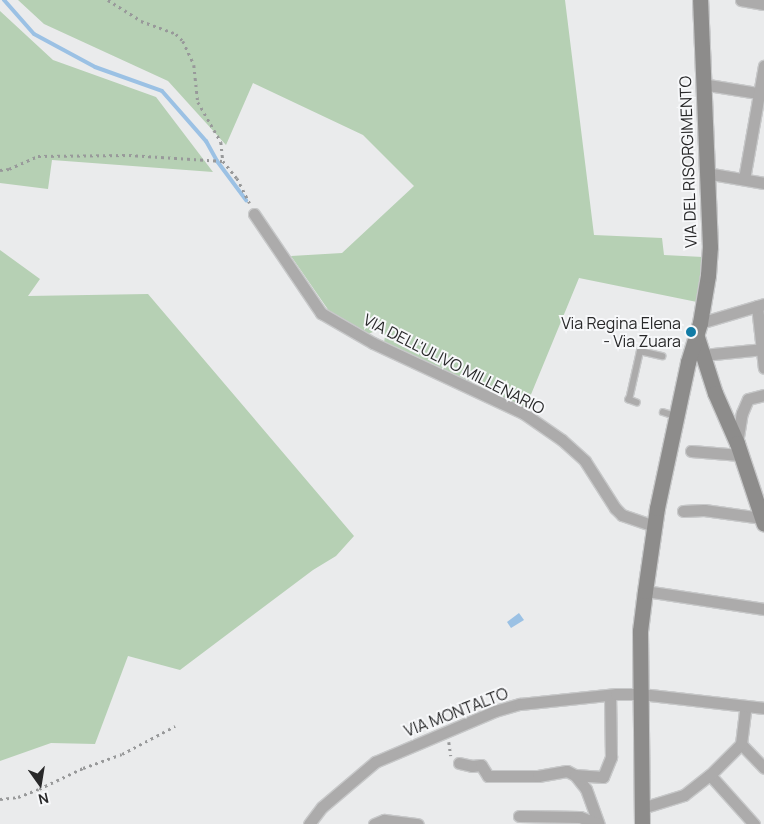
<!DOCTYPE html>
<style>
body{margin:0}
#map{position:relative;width:764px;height:824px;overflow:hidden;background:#eaebec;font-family:Manrope,sans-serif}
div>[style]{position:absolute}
.green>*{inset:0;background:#b6d0b4}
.water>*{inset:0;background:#9bc1e4}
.stream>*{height:4px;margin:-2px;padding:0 2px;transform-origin:2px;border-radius:2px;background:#9bc1e4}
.path>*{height:2.5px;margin-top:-1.25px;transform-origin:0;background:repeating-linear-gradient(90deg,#98999a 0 2.5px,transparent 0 6.5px)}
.roads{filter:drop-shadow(1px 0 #c7c8c9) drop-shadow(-1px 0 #c7c8c9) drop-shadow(0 1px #c7c8c9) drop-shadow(0 -1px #c7c8c9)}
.lane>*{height:5.5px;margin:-2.75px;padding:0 2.75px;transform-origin:2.75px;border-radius:2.75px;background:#acabab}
.street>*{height:11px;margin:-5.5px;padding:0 5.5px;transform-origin:5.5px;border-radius:5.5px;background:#acabab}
.secondary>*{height:15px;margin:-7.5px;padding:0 7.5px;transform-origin:7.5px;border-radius:7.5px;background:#8d8c8b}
.dots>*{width:14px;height:14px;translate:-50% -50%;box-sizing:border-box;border:2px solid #f7f8fa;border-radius:50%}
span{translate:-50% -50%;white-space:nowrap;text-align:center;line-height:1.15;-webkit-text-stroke:4px #f7f8fa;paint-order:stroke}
.street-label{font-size:16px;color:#282829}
.poi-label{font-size:16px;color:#282829}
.right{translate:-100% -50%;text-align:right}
.north{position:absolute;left:15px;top:759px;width:50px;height:50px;-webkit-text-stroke:4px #f7f8fa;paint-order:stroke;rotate:167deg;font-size:14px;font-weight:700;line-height:20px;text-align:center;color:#282829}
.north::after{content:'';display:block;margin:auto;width:18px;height:22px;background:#282829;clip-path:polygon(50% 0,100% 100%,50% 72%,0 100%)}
</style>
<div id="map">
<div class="green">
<div style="clip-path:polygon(18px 0,565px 0,594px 235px,662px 238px,664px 255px,703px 257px,697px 302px,579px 278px,525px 409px,384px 343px,385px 335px,378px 330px,368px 334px,329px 311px,291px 256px,342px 253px,414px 186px,363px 135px,253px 83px,226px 145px,168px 81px,44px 24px)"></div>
<div style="clip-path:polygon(0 11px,53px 60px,156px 97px,213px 172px,52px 160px,48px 189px,0 183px)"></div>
<div style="clip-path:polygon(0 250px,40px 279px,28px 296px,148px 294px,354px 536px,336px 556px,313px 570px,180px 670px,128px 656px,95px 744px,51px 743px,0 761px)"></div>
</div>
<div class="water">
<div style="clip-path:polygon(519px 613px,524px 620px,511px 628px,507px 622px)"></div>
</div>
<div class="stream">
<div style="left:4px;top:0;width:45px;rotate:48.6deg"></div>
<div style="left:34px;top:34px;width:69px;rotate:28.4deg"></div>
<div style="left:95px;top:67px;width:71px;rotate:19.7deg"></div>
<div style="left:162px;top:91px;width:67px;rotate:48.7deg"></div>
<div style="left:206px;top:141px;width:23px;rotate:61deg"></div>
<div style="left:217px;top:161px;width:49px;rotate:53.4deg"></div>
</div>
<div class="path">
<div style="left:108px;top:0;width:39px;rotate:32deg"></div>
<div style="left:141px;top:21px;width:37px;rotate:20deg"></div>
<div style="left:176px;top:34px;width:10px;rotate:45deg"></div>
<div style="left:183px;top:41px;width:26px;rotate:65deg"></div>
<div style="left:194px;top:65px;width:37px;rotate:84deg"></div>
<div style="left:198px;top:102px;width:46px;rotate:60.1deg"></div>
<div style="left:221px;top:142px;width:19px;rotate:84deg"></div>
<div style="left:0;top:170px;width:9px;rotate:-6deg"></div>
<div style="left:9px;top:169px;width:32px;rotate:-24deg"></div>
<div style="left:38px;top:156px;width:91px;rotate:-0.6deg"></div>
<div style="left:129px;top:155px;width:94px;rotate:3.7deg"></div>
<div style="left:223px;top:161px;width:22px;rotate:51deg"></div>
<div style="left:237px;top:178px;width:28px;rotate:63deg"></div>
<div style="left:449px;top:742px;width:14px;rotate:82deg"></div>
<div style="left:0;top:799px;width:18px;rotate:-6deg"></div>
<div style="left:18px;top:797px;width:22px;rotate:-21deg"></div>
<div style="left:39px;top:789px;width:49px;rotate:-25.5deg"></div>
<div style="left:83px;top:768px;width:41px;rotate:-19.7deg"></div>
<div style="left:122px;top:754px;width:60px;rotate:-27.8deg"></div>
</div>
<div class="roads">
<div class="lane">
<div style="left:637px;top:403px;width:9px;rotate:-159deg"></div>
<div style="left:629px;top:400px;width:50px;rotate:-77.3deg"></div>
<div style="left:640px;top:351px;width:23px;rotate:13deg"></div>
<div style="left:663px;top:412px;width:13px;rotate:18deg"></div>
</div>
<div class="street">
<div style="left:741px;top:0;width:23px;rotate:10deg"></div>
<div style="left:702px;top:84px;width:63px;rotate:9.2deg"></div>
<div style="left:706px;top:173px;width:59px;rotate:9.8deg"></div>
<div style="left:744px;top:179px;width:115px;rotate:-80deg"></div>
<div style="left:254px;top:214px;width:120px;rotate:55.9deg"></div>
<div style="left:321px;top:313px;width:60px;rotate:30deg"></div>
<div style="left:373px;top:343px;width:166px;rotate:25deg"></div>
<div style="left:523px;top:413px;width:47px;rotate:34.7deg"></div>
<div style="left:562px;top:440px;width:31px;rotate:42deg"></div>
<div style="left:585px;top:461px;width:56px;rotate:57.4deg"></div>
<div style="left:615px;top:508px;width:10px;rotate:45deg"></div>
<div style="left:622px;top:515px;width:34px;rotate:19deg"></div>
<div style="left:757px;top:306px;width:62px;rotate:83.6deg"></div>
<div style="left:700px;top:323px;width:67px;rotate:-16.5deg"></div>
<div style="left:703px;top:355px;width:61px;rotate:-5.6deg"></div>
<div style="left:737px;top:443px;width:30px;rotate:-81deg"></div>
<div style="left:742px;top:413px;width:15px;rotate:-67deg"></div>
<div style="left:748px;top:399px;width:16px;rotate:-14deg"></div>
<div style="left:691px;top:451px;width:49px;rotate:4.7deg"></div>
<div style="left:683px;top:511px;width:21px;rotate:-3deg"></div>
<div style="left:704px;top:510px;width:59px;rotate:7.9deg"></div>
<div style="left:645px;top:591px;width:120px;rotate:8.6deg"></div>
<div style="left:741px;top:744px;width:33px;rotate:46deg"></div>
<div style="left:459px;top:763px;width:13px;rotate:13deg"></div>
<div style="left:472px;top:766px;width:9px;rotate:-6deg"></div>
<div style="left:481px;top:765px;width:13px;rotate:58deg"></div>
<div style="left:488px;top:776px;width:50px"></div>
<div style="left:538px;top:776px;width:29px;rotate:-10deg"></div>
<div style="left:567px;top:771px;width:9px;rotate:27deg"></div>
<div style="left:575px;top:775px;width:18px;rotate:52deg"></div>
<div style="left:586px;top:789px;width:37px;rotate:70deg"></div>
<div style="left:575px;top:775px;width:28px;rotate:4deg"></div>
<div style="left:603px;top:777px;width:22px;rotate:-68deg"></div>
<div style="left:611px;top:757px;width:62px;rotate:-90.9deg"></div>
<div style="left:710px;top:775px;width:66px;rotate:48.1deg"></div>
<div style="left:642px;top:808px;width:44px;rotate:-17.2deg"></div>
<div style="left:684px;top:795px;width:33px;rotate:-38deg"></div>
<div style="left:710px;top:775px;width:44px;rotate:-45deg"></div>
<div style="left:741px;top:744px;width:38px;rotate:-83deg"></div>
<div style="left:519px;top:816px;width:61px;rotate:0.9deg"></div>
<div style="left:580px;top:817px;width:19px;rotate:21deg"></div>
<div style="left:309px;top:824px;width:21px;rotate:-53deg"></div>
<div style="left:322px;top:807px;width:70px;rotate:-40.3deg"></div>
<div style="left:375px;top:762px;width:130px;rotate:-23deg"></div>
<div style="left:495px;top:711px;width:26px;rotate:-16deg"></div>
<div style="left:520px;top:704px;width:97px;rotate:-5.9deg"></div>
<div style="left:616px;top:694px;width:25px"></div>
<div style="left:641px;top:694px;width:124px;rotate:6.5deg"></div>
<div style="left:374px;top:824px;width:11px;rotate:-22deg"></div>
<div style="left:384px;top:820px;width:34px;rotate:7deg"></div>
</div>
<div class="secondary">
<div style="left:697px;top:337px;width:59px;rotate:72.2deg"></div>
<div style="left:715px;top:393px;width:55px;rotate:66.3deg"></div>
<div style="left:737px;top:443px;width:85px;rotate:71.6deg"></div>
<div style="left:642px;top:824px;width:193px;rotate:-90.6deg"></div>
<div style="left:640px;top:631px;width:40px;rotate:-82.9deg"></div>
<div style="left:645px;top:591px;width:84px;rotate:-81.8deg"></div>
<div style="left:657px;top:508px;width:149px;rotate:-78deg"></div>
<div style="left:688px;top:362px;width:41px;rotate:-72.9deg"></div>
<div style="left:700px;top:323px;width:49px;rotate:-80.5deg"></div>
<div style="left:708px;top:275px;width:28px;rotate:-86deg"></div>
<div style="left:710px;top:247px;width:247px;rotate:-92.3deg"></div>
</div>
</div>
<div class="dots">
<div style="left:691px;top:332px;background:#117ba5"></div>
</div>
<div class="street-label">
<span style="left:688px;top:162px;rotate:-92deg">VIA DEL RISORGIMENTO</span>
<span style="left:454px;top:364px;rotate:27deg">VIA DELL'ULIVO MILLENARIO</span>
<span style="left:456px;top:712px;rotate:-21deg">VIA MONTALTO</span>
</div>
<div class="poi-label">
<span class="right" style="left:681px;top:332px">Via Regina Elena<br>- Via Zuara</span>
</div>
<div class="north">N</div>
</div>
